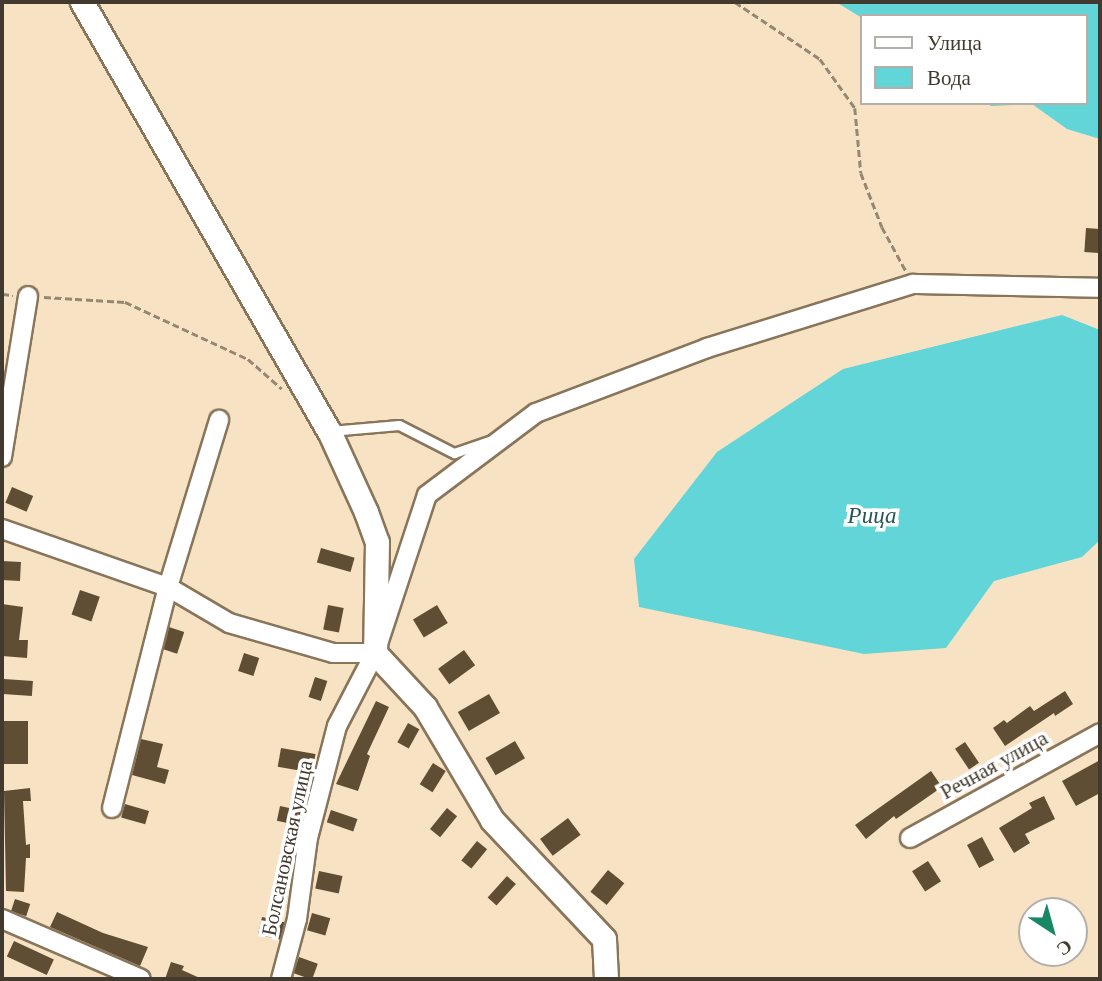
<!DOCTYPE html>
<meta charset="utf-8">
<style>
body{margin:0}
#map{position:relative;width:1102px;height:981px;overflow:hidden;background:#f8e2c4;font-family:"Libre Baskerville",serif}
div>[style]{position:absolute}
.water>*{inset:0;background:#61d5d8}
.building>*{inset:0;background:#604e34;transform-origin:0 0}
.path>*{height:2.5px;margin-top:-1.25px;transform-origin:0;background:repeating-linear-gradient(90deg,#968773 0 7px,transparent 0 10.5px)}
.roads{filter:drop-shadow(2px 0 #88755a) drop-shadow(-2px 0 #88755a) drop-shadow(0 2px #88755a) drop-shadow(0 -2px #88755a)}
.lane>*{height:9px;margin:-4.5px;padding:0 4.5px;transform-origin:4.5px;border-radius:4.5px;background:#fff}
.street>*{height:18px;margin:-9px;padding:0 9px;transform-origin:9px;border-radius:9px;background:#fff}
.secondary>*{height:23px;margin:-11.5px;padding:0 11.5px;transform-origin:11.5px;border-radius:11.5px;background:#fff}
span{translate:-50% -50%;white-space:nowrap;text-align:center;line-height:1.15;-webkit-text-stroke:7px #fff;paint-order:stroke}
.street-label{font-size:21px;color:#423a2e}
.water-label{font-size:23px;color:#245657;font-style:italic}
.frame{position:absolute;inset:0;border:4px solid #423a2e;pointer-events:none}
.legend{position:absolute;left:860px;top:14px;width:228px;height:91px;box-sizing:border-box;background:#fff;border:2px solid #b3b0ab;margin:0;padding:9px 12px;list-style:none;font-size:21px;color:#423a2e}
.legend li{display:flex;align-items:center;gap:14px;height:35px}
.legend b{width:35px;border:2px solid #b3b0ab}
.north{position:absolute;left:1018px;top:897px;width:70px;height:70px;box-sizing:border-box;background:#fff;border:2px solid #b3b0ab;border-radius:50%;rotate:144deg;font-size:19px;font-weight:700;line-height:28px;text-align:center;color:#423a2e}
.north::after{content:'';display:block;margin:auto;width:24px;height:32px;background:#178766;clip-path:polygon(50% 0,100% 100%,50% 72%,0 100%)}
</style>
<div id="map">
<div class="water">
<div style="clip-path:polygon(836px 2px,1100px 2px,1100px 139px,1067px 129px,1032px 104px,991px 106px,987px 103px,1086px 103px,1086px 16px,862px 16px,862px 18px)"></div>
<div style="clip-path:polygon(1062px 315px,1100px 330px,1100px 540px,1082px 557px,994px 581px,946px 648px,864px 654px,639px 607px,634px 559px,717px 452px,843px 369px)"></div>
</div>
<div class="building">
<div style="left:1086px;top:228px;width:14px;height:24px;rotate:4deg"></div>
<div style="left:12px;top:487px;width:23px;height:17px;rotate:23deg"></div>
<div style="left:321px;top:548px;width:35px;height:15px;rotate:16deg"></div>
<div style="left:2px;top:561px;width:19px;height:19px;rotate:3deg"></div>
<div style="left:80px;top:590px;width:21px;height:26px;rotate:19deg"></div>
<div style="clip-path:polygon(2px 604px,23px 607px,19px 640px,28px 640px,27px 658px,2px 656px,4px 619px,2px 619px)"></div>
<div style="left:328px;top:605px;width:16px;height:25px;rotate:11deg"></div>
<div style="left:437px;top:605px;width:21px;height:28px;rotate:59deg"></div>
<div style="left:169px;top:627px;width:16px;height:23px;rotate:18deg"></div>
<div style="left:464px;top:650px;width:19px;height:32px;rotate:54deg"></div>
<div style="left:244px;top:653px;width:16px;height:19px;rotate:18deg"></div>
<div style="left:315px;top:677px;width:13px;height:21px;rotate:18deg"></div>
<div style="left:4px;top:679px;width:29px;height:15px;rotate:4deg"></div>
<div style="clip-path:polygon(1065px 691px,1073px 704px,1055px 716px,1054px 713px,1005px 746px,993px 728px,1004px 720px,1007px 723px,1030px 706px,1034px 711px)"></div>
<div style="left:489px;top:694px;width:22px;height:36px;rotate:60deg"></div>
<div style="clip-path:polygon(376px 701px,389px 707px,367px 754px,370px 756px,358px 791px,336px 784px)"></div>
<div style="left:2px;top:721px;width:26px;height:43px"></div>
<div style="left:408px;top:723px;width:13px;height:22px;rotate:29deg"></div>
<div style="clip-path:polygon(141px 739px,163px 744px,157px 767px,169px 770px,165px 784px,132px 775px)"></div>
<div style="left:515px;top:741px;width:20px;height:34px;rotate:60deg"></div>
<div style="left:965px;top:742px;width:25px;height:12px;rotate:56deg"></div>
<div style="left:281px;top:748px;width:35px;height:19px;rotate:10deg"></div>
<div style="clip-path:polygon(1100px 760px,1100px 793px,1076px 806px,1062px 781px)"></div>
<div style="left:433px;top:763px;width:15px;height:25px;rotate:32deg"></div>
<div style="clip-path:polygon(931px 771px,942px 787px,896px 819px,894px 816px,866px 839px,855px 825px)"></div>
<div style="clip-path:polygon(30px 788px,31px 801px,23px 801px,26px 845px,30px 844px,30px 858px,26px 858px,24px 892px,6px 891px,4px 791px)"></div>
<div style="clip-path:polygon(1044px 796px,1055px 819px,1025px 834px,1030px 843px,1014px 853px,999px 828px,1032px 808px,1029px 803px)"></div>
<div style="left:125px;top:804px;width:25px;height:14px;rotate:16deg"></div>
<div style="left:280px;top:806px;width:24px;height:15px;rotate:12deg"></div>
<div style="left:447px;top:808px;width:13px;height:27px;rotate:39deg"></div>
<div style="left:331px;top:810px;width:28px;height:13px;rotate:19deg"></div>
<div style="left:568px;top:818px;width:21px;height:35px;rotate:53deg"></div>
<div style="left:982px;top:837px;width:26px;height:17px;rotate:62deg"></div>
<div style="left:477px;top:841px;width:13px;height:25px;rotate:39deg"></div>
<div style="left:928px;top:861px;width:24px;height:19px;rotate:57deg"></div>
<div style="left:608px;top:870px;width:21px;height:28px;rotate:39deg"></div>
<div style="left:319px;top:871px;width:24px;height:18px;rotate:12deg"></div>
<div style="left:507px;top:876px;width:12px;height:29px;rotate:42deg"></div>
<div style="left:15px;top:899px;width:16px;height:13px;rotate:18deg"></div>
<div style="clip-path:polygon(57px 912px,103px 933px,148px 947px,140px 966px,50px 927px)"></div>
<div style="left:312px;top:913px;width:19px;height:18px;rotate:16deg"></div>
<div style="left:262px;top:917px;width:23px;height:18px;rotate:13deg"></div>
<div style="left:14px;top:941px;width:44px;height:17px;rotate:25deg"></div>
<div style="left:299px;top:957px;width:20px;height:17px;rotate:20deg"></div>
<div style="clip-path:polygon(171px 962px,184px 966px,182px 970px,202px 979px,165px 979px)"></div>
</div>
<div class="path">
<div style="left:735px;top:2px;width:102px;rotate:33.8deg"></div>
<div style="left:820px;top:59px;width:60px;rotate:54.5deg"></div>
<div style="left:855px;top:108px;width:65px;rotate:84.7deg"></div>
<div style="left:861px;top:173px;width:58px;rotate:68.7deg"></div>
<div style="left:882px;top:227px;width:50px;rotate:61.4deg"></div>
<div style="left:2px;top:294px;width:11px;rotate:5deg"></div>
<div style="left:44px;top:297px;width:81px;rotate:3.5deg"></div>
<div style="left:125px;top:302px;width:136px;rotate:24.9deg"></div>
<div style="left:248px;top:359px;width:45px;rotate:41.4deg"></div>
</div>
<div class="roads">
<div class="lane">
<div style="left:330px;top:431px;width:69px;rotate:-5deg"></div>
<div style="left:399px;top:425px;width:62px;rotate:27deg"></div>
<div style="left:454px;top:453px;width:37px;rotate:-19deg"></div>
</div>
<div class="street">
<div style="left:2px;top:457px;width:163px;rotate:-80.8deg"></div>
<div style="left:2px;top:529px;width:176px;rotate:19.3deg"></div>
<div style="left:168px;top:587px;width:71px;rotate:30.5deg"></div>
<div style="left:229px;top:623px;width:108px;rotate:16.1deg"></div>
<div style="left:333px;top:653px;width:42px"></div>
<div style="left:112px;top:808px;width:228px;rotate:-75.8deg"></div>
<div style="left:168px;top:587px;width:175px;rotate:-73deg"></div>
<div style="left:910px;top:838px;width:217px;rotate:-28.9deg"></div>
<div style="left:2px;top:919px;width:151px;rotate:23.3deg"></div>
<div style="left:281px;top:979px;width:62px;rotate:-75.1deg"></div>
<div style="left:297px;top:919px;width:82px;rotate:-82.3deg"></div>
<div style="left:308px;top:838px;width:116px;rotate:-75.5deg"></div>
<div style="left:337px;top:726px;width:82px;rotate:-62.5deg"></div>
<div style="left:375px;top:653px;width:166px;rotate:-71.8deg"></div>
<div style="left:427px;top:495px;width:136px;rotate:-37deg"></div>
<div style="left:536px;top:413px;width:183px;rotate:-20.8deg"></div>
<div style="left:707px;top:348px;width:216px;rotate:-17.3deg"></div>
<div style="left:913px;top:284px;width:187px;rotate:1.2deg"></div>
</div>
<div class="secondary">
<div style="left:82px;top:2px;width:495px;rotate:60.1deg"></div>
<div style="left:329px;top:431px;width:89px;rotate:65.4deg"></div>
<div style="left:366px;top:512px;width:32px;rotate:70deg"></div>
<div style="left:377px;top:542px;width:111px;rotate:91deg"></div>
<div style="left:375px;top:653px;width:74px;rotate:47.2deg"></div>
<div style="left:425px;top:707px;width:131px;rotate:59.3deg"></div>
<div style="left:492px;top:820px;width:163px;rotate:46.7deg"></div>
<div style="left:604px;top:939px;width:40px;rotate:87.1deg"></div>
</div>
</div>
<div class="street-label">
<span style="left:994px;top:765px;rotate:-29deg">Речная улица</span>
<span style="left:287px;top:848px;rotate:-78deg">Болсановская улица</span>
</div>
<div class="water-label">
<span style="left:872px;top:515px">Рица</span>
</div>
<div class="frame"></div>
<ul class="legend">
<li><b style="height:9px;background:#fff"></b>Улица</li>
<li><b style="height:19px;background:#61d5d8"></b>Вода</li>
</ul>
<div class="north">С</div>
</div>
